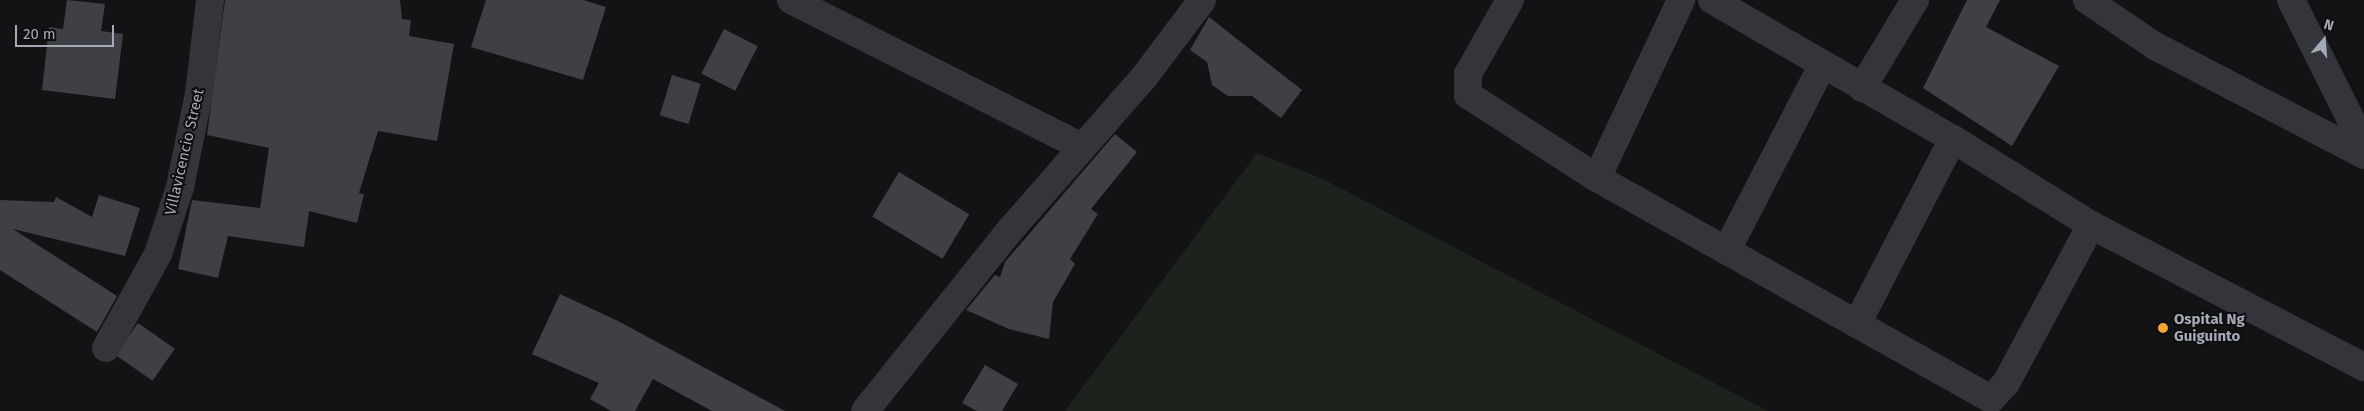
<!DOCTYPE html>
<style>
body{margin:0}
#map{position:relative;width:2364px;height:411px;overflow:hidden;background:#131315;font-family:"Fira Sans",sans-serif}
div>[style]{position:absolute}
.green>*{inset:0;background:#1b231c}
.building>*{inset:0;background:#3f4045;transform-origin:0 0}
.minor>*{height:28px;margin:-14px;padding:0 14px;transform-origin:14px;border-radius:14px;background:#34353a}
.dots>*{width:14px;height:14px;translate:-50% -50%;box-sizing:border-box;border:2px solid #0e0e10;border-radius:50%}
span{translate:-50% -50%;white-space:nowrap;text-align:center;line-height:1.15;-webkit-text-stroke:4px #0e0e10;paint-order:stroke}
.street-label{font-size:15px;color:#a4aab5}
.poi-label{font-size:15px;color:#a4aab5;font-weight:700}
.left{translate:0 -50%;text-align:left}
.north{position:absolute;left:2299px;top:15px;width:50px;height:50px;-webkit-text-stroke:4px #0e0e10;paint-order:stroke;rotate:18deg;font-size:14px;font-weight:700;line-height:20px;text-align:center;color:#a4aab5}
.north::after{content:'';display:block;margin:auto;width:18px;height:22px;background:#a4aab5;clip-path:polygon(50% 0,100% 100%,50% 72%,0 100%)}
.scale{position:absolute;left:15px;top:25px;width:99px;height:22px;box-sizing:border-box;border:2px solid #a4aab5;border-top:0;padding-left:6px;font-size:15px;line-height:18px;white-space:nowrap;color:#a4aab5;-webkit-text-stroke:4px #0e0e10;paint-order:stroke}
</style>
<div id="map">
<div class="green">
<div style="clip-path:polygon(1257px 153px,1321px 178px,1768px 411px,1065px 411px)"></div>
</div>
<div class="building">
<div style="clip-path:polygon(67px 0,105px 4px,101px 31px,123px 34px,115px 99px,42px 90px,49px 27px,63px 29px)"></div>
<div style="clip-path:polygon(225px 0,400px 0,402px 19px,411px 20px,409px 36px,454px 44px,437px 141px,378px 131px,359px 193px,364px 194px,357px 223px,309px 211px,304px 247px,228px 236px,218px 278px,178px 269px,192px 200px,260px 208px,269px 148px,207px 135px)"></div>
<div style="clip-path:polygon(486px 0,583px 0,606px 7px,583px 80px,471px 47px)"></div>
<div style="clip-path:polygon(1967px 0,2000px 0,1986px 27px,2059px 66px,2012px 146px,1923px 88px)"></div>
<div style="clip-path:polygon(1209px 17px,1302px 90px,1281px 118px,1252px 96px,1228px 96px,1212px 85px,1207px 62px,1190px 50px)"></div>
<div style="left:724px;top:29px;width:38px;height:50px;rotate:27deg"></div>
<div style="left:672px;top:75px;width:30px;height:42px;rotate:17deg"></div>
<div style="clip-path:polygon(1115px 134px,1137px 152px,1091px 209px,1098px 214px,1070px 259px,1075px 264px,1053px 302px,1049px 339px,1009px 329px,966px 310px,995px 275px,1000px 277px,1005px 262px)"></div>
<div style="left:899px;top:172px;width:82px;height:52px;rotate:31deg"></div>
<div style="clip-path:polygon(99px 195px,140px 208px,125px 256px,13px 229px,117px 296px,97px 332px,0 270px,0 200px,54px 202px,56px 197px,92px 217px)"></div>
<div style="clip-path:polygon(560px 294px,618px 321px,785px 411px,712px 411px,653px 379px,635px 411px,611px 411px,590px 399px,599px 383px,532px 354px)"></div>
<div style="left:138px;top:323px;width:45px;height:39px;rotate:35deg"></div>
<div style="clip-path:polygon(985px 365px,1018px 384px,1002px 411px,977px 411px,962px 403px)"></div>
</div>
<div class="minor">
<div style="left:791px;top:0;width:326px;rotate:26.8deg"></div>
<div style="left:1510px;top:0;width:85px;rotate:119.6deg"></div>
<div style="left:1468px;top:74px;width:21px;rotate:90deg"></div>
<div style="left:1468px;top:95px;width:153px;rotate:32.8deg"></div>
<div style="left:1597px;top:178px;width:452px;rotate:29.3deg"></div>
<div style="left:1991px;top:399px;width:22px;rotate:-47deg"></div>
<div style="left:2006px;top:383px;width:179px;rotate:-61.7deg"></div>
<div style="left:1712px;top:0;width:278px;rotate:30deg"></div>
<div style="left:1953px;top:139px;width:163px;rotate:31.9deg"></div>
<div style="left:2091px;top:225px;width:308px;rotate:27.5deg"></div>
<div style="left:2087px;top:0;width:82px;rotate:34.1deg"></div>
<div style="left:2155px;top:46px;width:236px;rotate:27.5deg"></div>
<div style="left:2291px;top:0;width:163px;rotate:63.4deg"></div>
<div style="left:1862px;top:88px;width:103px;rotate:-58.9deg"></div>
<div style="left:1597px;top:178px;width:197px;rotate:-64.7deg"></div>
<div style="left:1728px;top:248px;width:205px;rotate:-62.7deg"></div>
<div style="left:1858px;top:322px;width:206px;rotate:-62.6deg"></div>
<div style="left:106px;top:348px;width:107px;rotate:-61deg"></div>
<div style="left:158px;top:254px;width:71px;rotate:-71.8deg"></div>
<div style="left:180px;top:187px;width:95px;rotate:-78.5deg"></div>
<div style="left:199px;top:94px;width:95px;rotate:-83.3deg"></div>
<div style="left:865px;top:411px;width:233px;rotate:-51.3deg"></div>
<div style="left:1011px;top:229px;width:203px;rotate:-48.8deg"></div>
<div style="left:1145px;top:76px;width:95px;rotate:-53.1deg"></div>
</div>
<div class="dots">
<div style="left:2163px;top:328px;background:#f6a72a"></div>
</div>
<div class="street-label">
<span style="left:185px;top:152px;rotate:-77deg">Villavicencio Street</span>
</div>
<div class="poi-label">
<span class="left" style="left:2174px;top:328px">Ospital Ng<br>Guiguinto</span>
</div>
<div class="north">N</div>
<div class="scale">20 m</div>
</div>
